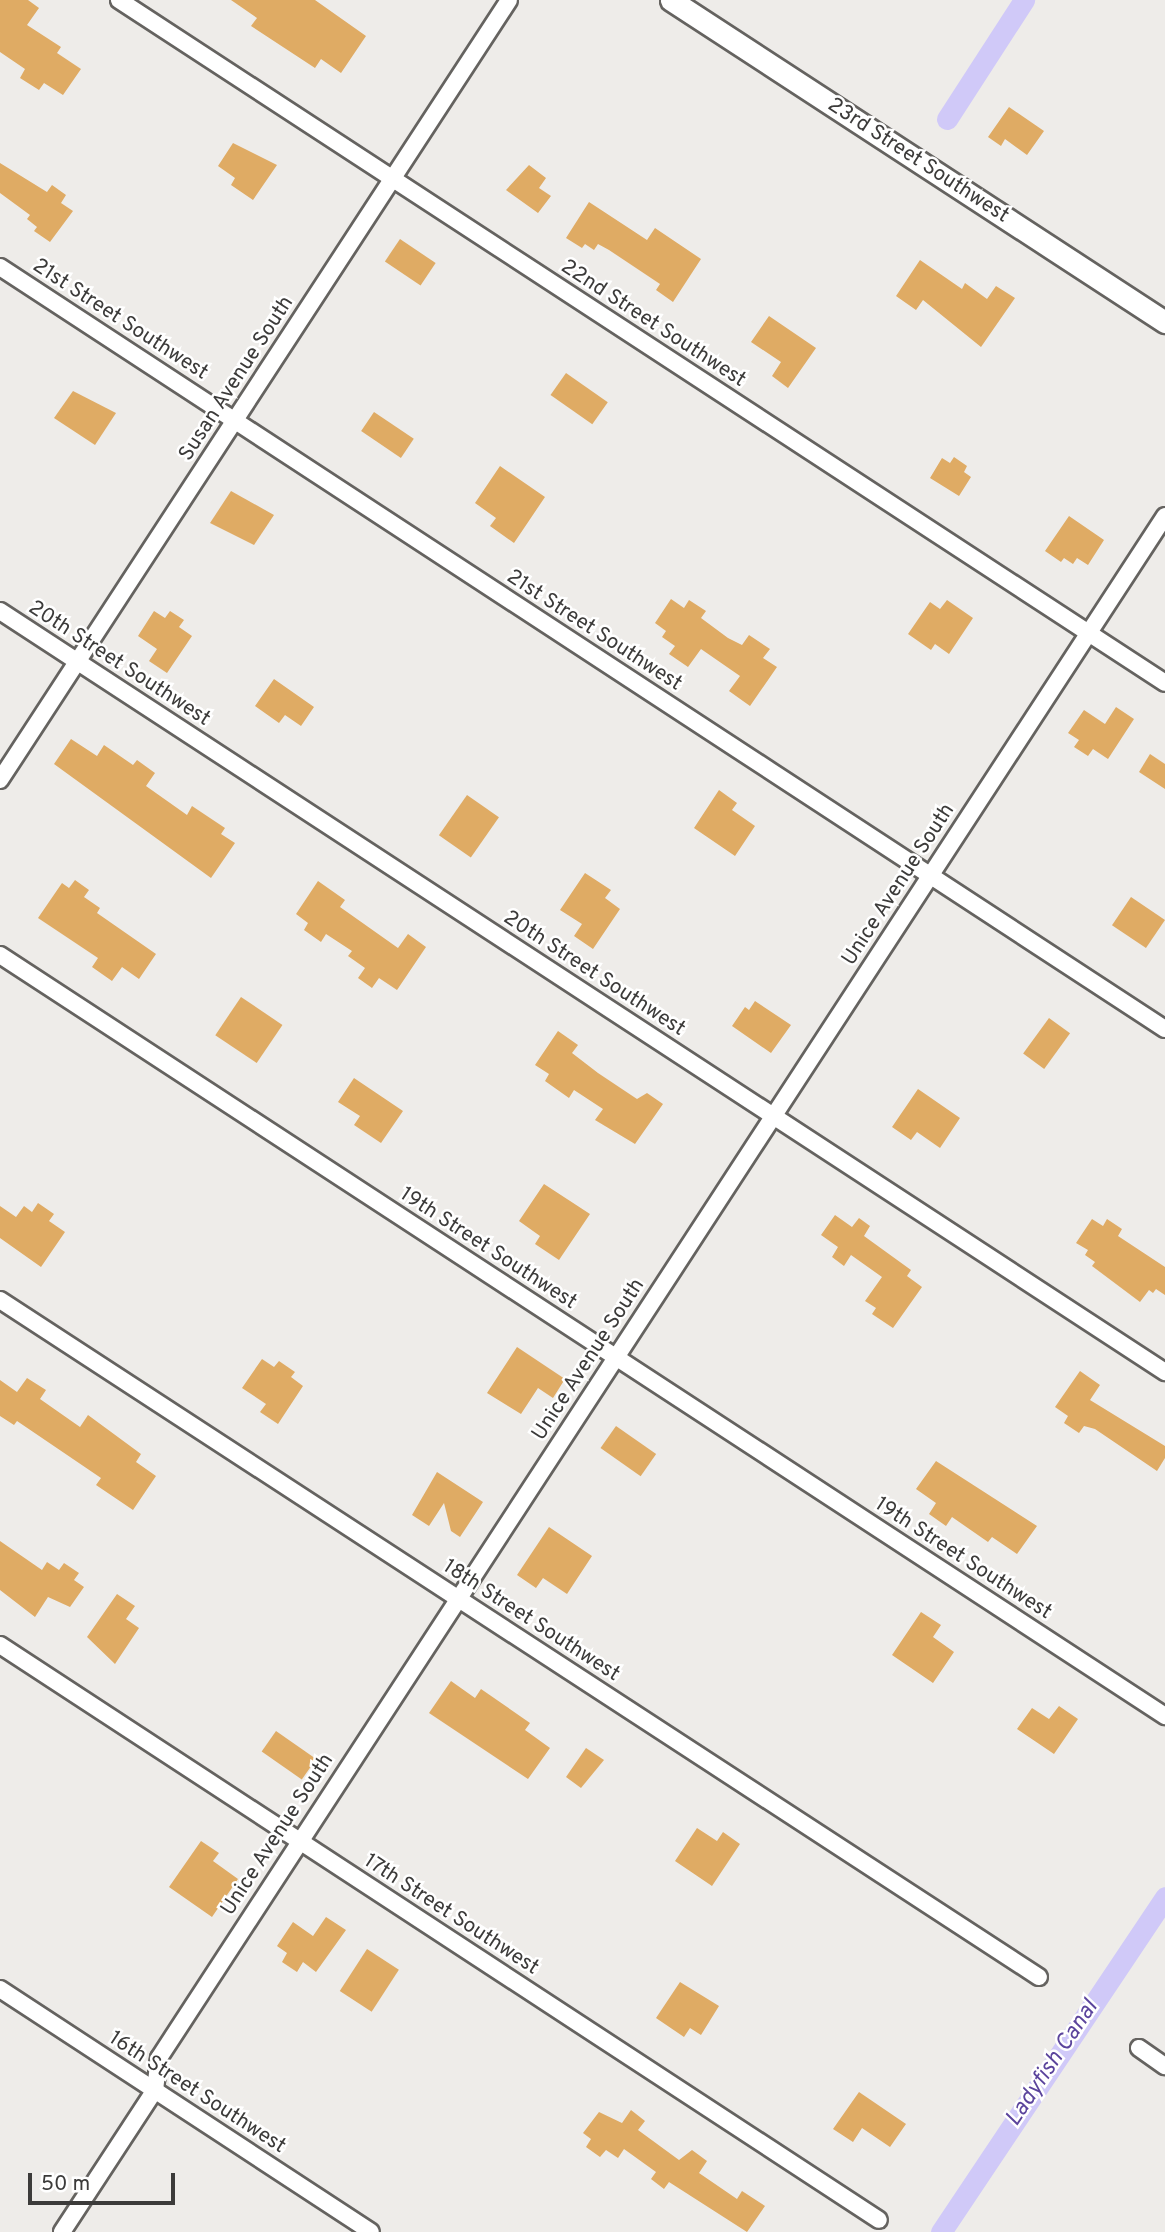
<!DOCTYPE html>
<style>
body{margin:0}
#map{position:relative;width:1165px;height:2232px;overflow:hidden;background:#eeece9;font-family:Overpass,sans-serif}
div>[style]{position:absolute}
.canal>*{height:21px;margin:-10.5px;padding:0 10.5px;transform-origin:10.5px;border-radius:10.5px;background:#d0c9f8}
.building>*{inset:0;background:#dfab64;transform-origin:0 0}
.roads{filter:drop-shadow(2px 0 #656360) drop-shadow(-2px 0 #656360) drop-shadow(0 2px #656360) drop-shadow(0 -2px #656360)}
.minor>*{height:16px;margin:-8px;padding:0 8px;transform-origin:8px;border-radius:8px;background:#fff}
.tertiary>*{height:21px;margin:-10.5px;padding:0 10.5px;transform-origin:10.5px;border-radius:10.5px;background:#fff}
span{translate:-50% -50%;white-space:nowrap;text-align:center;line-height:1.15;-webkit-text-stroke:5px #fff;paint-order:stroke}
.street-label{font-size:21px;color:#3c3b3a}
.water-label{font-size:23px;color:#5b449c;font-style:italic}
.scale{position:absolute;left:28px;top:2173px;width:147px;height:32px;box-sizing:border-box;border:4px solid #3c3b3a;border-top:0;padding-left:9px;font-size:21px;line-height:24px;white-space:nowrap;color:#3c3b3a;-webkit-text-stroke:5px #fff;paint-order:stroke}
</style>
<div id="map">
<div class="canal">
<div style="left:947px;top:119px;width:142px;rotate:-57.1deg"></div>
<div style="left:941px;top:2232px;width:403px;rotate:-56.2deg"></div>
</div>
<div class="building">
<div style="clip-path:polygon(0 0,28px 0,39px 8px,27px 25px,61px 47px,57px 53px,81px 69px,63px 95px,44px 83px,39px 90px,20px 78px,25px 69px,0 52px)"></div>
<div style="clip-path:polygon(231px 0,315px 0,366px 36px,341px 73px,321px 59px,315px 68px,251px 26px,257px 18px)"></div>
<div style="clip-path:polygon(1009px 107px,1044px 131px,1027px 155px,1005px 139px,1001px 146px,988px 137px)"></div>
<div style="clip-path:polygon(233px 143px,277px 165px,253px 200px,231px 185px,235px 178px,218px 166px)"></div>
<div style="clip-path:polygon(0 163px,47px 192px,52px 185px,66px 195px,61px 203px,73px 211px,50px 242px,34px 231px,37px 227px,27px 219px,30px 215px,0 193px)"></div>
<div style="clip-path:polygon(529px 165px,546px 178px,539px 188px,551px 196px,538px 213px,506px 190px)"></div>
<div style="clip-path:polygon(589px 202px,647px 240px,655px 228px,701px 259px,673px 302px,656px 290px,660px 284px,609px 250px,598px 244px,594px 250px,585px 244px,582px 248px,566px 238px)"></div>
<div style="left:400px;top:239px;width:43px;height:27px;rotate:34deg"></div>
<div style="clip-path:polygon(920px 260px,962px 289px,965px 283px,987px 299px,996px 286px,1015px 298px,981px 347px,923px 300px,916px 310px,896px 296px)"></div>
<div style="clip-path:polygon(769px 316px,816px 348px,788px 388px,772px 376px,781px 362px,751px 342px)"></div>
<div style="left:566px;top:373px;width:51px;height:27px;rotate:35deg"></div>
<div style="clip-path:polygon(73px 391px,116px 413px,95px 445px,54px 418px)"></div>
<div style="left:374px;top:412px;width:48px;height:23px;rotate:34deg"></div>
<div style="clip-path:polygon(954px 457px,967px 466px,964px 472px,971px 477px,959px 496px,930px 478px,942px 458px,950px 463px)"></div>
<div style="clip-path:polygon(500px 466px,545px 497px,514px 543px,490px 526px,496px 518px,475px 503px)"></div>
<div style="clip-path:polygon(231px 491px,274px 515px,254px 545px,210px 523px)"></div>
<div style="clip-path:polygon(1069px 516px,1104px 540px,1088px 565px,1077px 558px,1073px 564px,1064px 558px,1061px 562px,1045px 551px)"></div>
<div style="clip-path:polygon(671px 599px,684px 608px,689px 600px,706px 611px,701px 618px,728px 638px,742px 645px,749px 635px,770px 649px,763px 658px,777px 667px,750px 706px,729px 691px,740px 676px,701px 649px,688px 667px,669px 654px,675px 646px,662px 637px,666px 631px,655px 623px)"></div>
<div style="clip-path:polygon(947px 600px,973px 618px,949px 654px,935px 644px,931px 650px,908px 634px,930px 602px,940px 609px)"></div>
<div style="clip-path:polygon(154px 611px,165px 618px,170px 611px,184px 620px,179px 627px,192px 636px,167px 673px,149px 661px,157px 649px,138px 636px)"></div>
<div style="clip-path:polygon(274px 679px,314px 707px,301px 726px,285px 715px,279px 723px,255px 706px)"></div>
<div style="clip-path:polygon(1116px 707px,1134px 719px,1108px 759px,1093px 749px,1088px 756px,1074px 747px,1079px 740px,1068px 733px,1084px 710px,1105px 724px)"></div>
<div style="clip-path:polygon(71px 739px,97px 756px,104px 745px,133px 765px,137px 760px,155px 773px,146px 786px,187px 815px,192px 806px,225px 828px,221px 834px,235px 843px,211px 878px,54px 764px)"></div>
<div style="clip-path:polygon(1150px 754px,1165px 764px,1165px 789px,1139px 772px)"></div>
<div style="clip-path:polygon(719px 790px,737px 803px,732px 810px,755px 826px,735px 856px,694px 828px)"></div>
<div style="left:467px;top:795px;width:39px;height:49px;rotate:35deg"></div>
<div style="clip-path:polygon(585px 873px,611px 890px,605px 898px,620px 909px,593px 949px,574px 936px,582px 924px,560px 910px)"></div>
<div style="clip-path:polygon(75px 880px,89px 890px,84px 897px,100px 908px,97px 913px,156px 954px,139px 979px,122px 967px,112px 981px,92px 967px,98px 958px,38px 918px,62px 883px,69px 888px)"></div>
<div style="clip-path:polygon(318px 881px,345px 900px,340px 907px,398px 948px,408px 934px,426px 947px,397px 990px,379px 978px,372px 988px,358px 978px,365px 968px,348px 956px,352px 951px,326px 934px,321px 942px,304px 930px,308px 923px,296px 914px)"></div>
<div style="left:1131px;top:897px;width:41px;height:34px;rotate:34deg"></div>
<div style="left:241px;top:997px;width:50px;height:46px;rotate:34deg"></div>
<div style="clip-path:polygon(755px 1001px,791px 1025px,771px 1053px,732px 1026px,745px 1007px,749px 1010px)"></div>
<div style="left:1049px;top:1018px;width:26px;height:44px;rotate:36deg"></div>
<div style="clip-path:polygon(558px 1031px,578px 1045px,572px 1053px,598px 1073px,637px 1099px,647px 1093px,663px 1104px,635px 1144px,595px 1120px,603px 1109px,574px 1090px,569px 1098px,545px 1081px,549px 1074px,535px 1065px)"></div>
<div style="clip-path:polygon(354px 1078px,403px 1111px,381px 1143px,354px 1125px,360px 1116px,338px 1102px)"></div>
<div style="clip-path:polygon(918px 1089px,960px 1118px,940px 1148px,917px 1132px,911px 1140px,892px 1127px)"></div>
<div style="clip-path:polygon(544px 1184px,590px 1214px,559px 1260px,535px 1244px,540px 1236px,519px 1221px)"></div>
<div style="clip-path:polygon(38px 1203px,54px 1214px,49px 1221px,65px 1232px,41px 1267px,0 1238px,0 1206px,16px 1217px,24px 1206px,32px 1212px)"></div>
<div style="clip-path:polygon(835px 1215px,852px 1227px,859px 1218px,870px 1226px,864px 1236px,911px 1270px,907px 1276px,922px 1287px,893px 1328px,872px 1314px,876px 1308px,865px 1301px,882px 1277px,851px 1255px,844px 1266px,832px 1257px,838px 1247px,821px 1235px)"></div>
<div style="clip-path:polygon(1092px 1219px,1103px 1226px,1107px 1219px,1122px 1229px,1118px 1236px,1165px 1267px,1165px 1295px,1156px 1289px,1153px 1293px,1149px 1290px,1140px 1302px,1092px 1266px,1095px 1262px,1085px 1255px,1088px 1250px,1076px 1243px)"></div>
<div style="clip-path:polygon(517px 1347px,565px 1379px,553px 1398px,538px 1388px,521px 1414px,487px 1393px)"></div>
<div style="clip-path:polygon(262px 1359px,274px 1367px,279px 1361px,295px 1372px,291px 1377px,303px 1386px,278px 1424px,260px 1412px,266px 1404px,242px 1388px)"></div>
<div style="clip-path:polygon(1080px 1371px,1100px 1385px,1090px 1400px,1165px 1446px,1165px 1458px,1157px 1471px,1095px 1429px,1084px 1426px,1079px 1433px,1064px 1423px,1068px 1416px,1055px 1407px)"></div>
<div style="clip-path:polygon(27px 1378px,46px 1390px,40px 1399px,80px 1427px,88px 1415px,141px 1454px,136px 1462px,156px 1476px,133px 1510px,96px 1485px,101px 1478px,17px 1421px,14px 1425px,0 1416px,0 1380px,17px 1392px)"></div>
<div style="left:616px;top:1426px;width:49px;height:27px;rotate:35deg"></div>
<div style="clip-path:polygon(936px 1461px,1037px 1526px,1017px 1554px,992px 1537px,988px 1542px,952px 1517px,946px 1526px,929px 1514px,936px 1503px,916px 1489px)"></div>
<div style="clip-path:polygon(437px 1472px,483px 1502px,460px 1537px,451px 1531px,444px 1503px,429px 1526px,412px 1515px)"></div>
<div style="clip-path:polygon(549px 1527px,592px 1556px,567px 1594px,543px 1578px,536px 1588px,517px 1575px)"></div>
<div style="clip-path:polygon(0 1541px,42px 1570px,47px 1562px,59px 1570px,64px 1563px,79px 1573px,74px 1580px,84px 1587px,70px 1607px,48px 1597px,35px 1617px,0 1590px)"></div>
<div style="clip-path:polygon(117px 1594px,135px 1606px,126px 1619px,139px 1628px,115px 1664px,87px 1637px)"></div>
<div style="clip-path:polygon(921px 1612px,941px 1625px,933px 1637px,954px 1652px,933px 1683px,892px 1655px)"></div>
<div style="clip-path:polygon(451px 1681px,475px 1698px,481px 1689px,530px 1723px,525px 1730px,550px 1748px,528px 1779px,429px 1713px)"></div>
<div style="clip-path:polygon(1059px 1706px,1078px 1719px,1054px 1754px,1017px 1729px,1032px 1708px,1049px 1719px)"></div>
<div style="left:276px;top:1731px;width:49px;height:25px;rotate:35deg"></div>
<div style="clip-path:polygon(586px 1748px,604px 1760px,581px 1788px,566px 1777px)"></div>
<div style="clip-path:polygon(697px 1828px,717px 1841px,723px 1832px,740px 1844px,712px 1886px,675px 1861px)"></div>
<div style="clip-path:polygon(201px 1841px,219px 1853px,213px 1861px,238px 1879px,212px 1917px,169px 1887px)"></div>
<div style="clip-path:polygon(326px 1917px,346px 1930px,316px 1972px,303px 1962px,297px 1972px,282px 1962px,287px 1953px,277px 1946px,293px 1922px,313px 1936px)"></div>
<div style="left:367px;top:1949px;width:38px;height:50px;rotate:33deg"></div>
<div style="clip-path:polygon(680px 1982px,719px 2006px,701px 2035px,690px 2028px,684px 2037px,656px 2018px)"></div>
<div style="clip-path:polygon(859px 2092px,906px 2124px,890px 2147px,862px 2128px,853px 2142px,833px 2129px)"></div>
<div style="clip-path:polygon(631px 2110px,645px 2121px,638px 2130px,679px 2160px,692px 2150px,707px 2161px,699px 2173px,737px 2199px,742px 2191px,765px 2206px,747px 2232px,669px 2182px,664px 2189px,651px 2179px,656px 2172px,624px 2149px,618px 2158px,606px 2150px,600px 2157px,586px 2147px,591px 2139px,583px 2133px,599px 2112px,622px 2123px)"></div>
</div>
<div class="roads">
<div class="minor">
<div style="left:119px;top:0;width:1249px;rotate:33.14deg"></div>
<div style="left:0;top:267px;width:1392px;rotate:33.19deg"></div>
<div style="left:0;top:611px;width:1392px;rotate:33.15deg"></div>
<div style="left:0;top:780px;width:931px;rotate:-56.87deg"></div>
<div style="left:0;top:955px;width:1392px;rotate:33.15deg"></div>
<div style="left:0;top:1300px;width:1240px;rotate:33.09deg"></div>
<div style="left:0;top:1645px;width:1050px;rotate:33.19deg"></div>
<div style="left:0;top:1989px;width:443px;rotate:33.2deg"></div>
<div style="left:1139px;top:2048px;width:32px;rotate:35deg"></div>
<div style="left:62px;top:2232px;width:170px;rotate:-56.8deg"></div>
<div style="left:155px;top:2090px;width:32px;rotate:-83deg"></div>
<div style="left:159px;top:2058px;width:1841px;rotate:-56.88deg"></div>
</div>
<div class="tertiary">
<div style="left:671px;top:0;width:590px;rotate:33.1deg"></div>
</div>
</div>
<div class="street-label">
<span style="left:918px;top:161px;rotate:33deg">23rd Street Southwest</span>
<span style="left:120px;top:320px;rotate:33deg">21st Street Southwest</span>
<span style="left:653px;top:324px;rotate:33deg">22nd Street Southwest</span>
<span style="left:237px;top:379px;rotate:-57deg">Susan Avenue South</span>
<span style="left:594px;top:631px;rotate:33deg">21st Street Southwest</span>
<span style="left:119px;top:664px;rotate:33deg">20th Street Southwest</span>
<span style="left:899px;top:885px;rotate:-57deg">Unice Avenue South</span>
<span style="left:594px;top:974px;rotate:33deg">20th Street Southwest</span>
<span style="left:488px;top:1249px;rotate:33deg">19th Street Southwest</span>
<span style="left:589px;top:1360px;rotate:-57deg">Unice Avenue South</span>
<span style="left:963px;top:1559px;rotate:33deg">19th Street Southwest</span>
<span style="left:531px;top:1621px;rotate:33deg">18th Street Southwest</span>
<span style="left:278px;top:1835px;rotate:-57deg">Unice Avenue South</span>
<span style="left:451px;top:1915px;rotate:33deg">17th Street Southwest</span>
<span style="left:197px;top:2093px;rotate:33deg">16th Street Southwest</span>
</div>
<div class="water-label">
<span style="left:1053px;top:2064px;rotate:-56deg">Ladyfish Canal</span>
</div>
<div class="scale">50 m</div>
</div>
